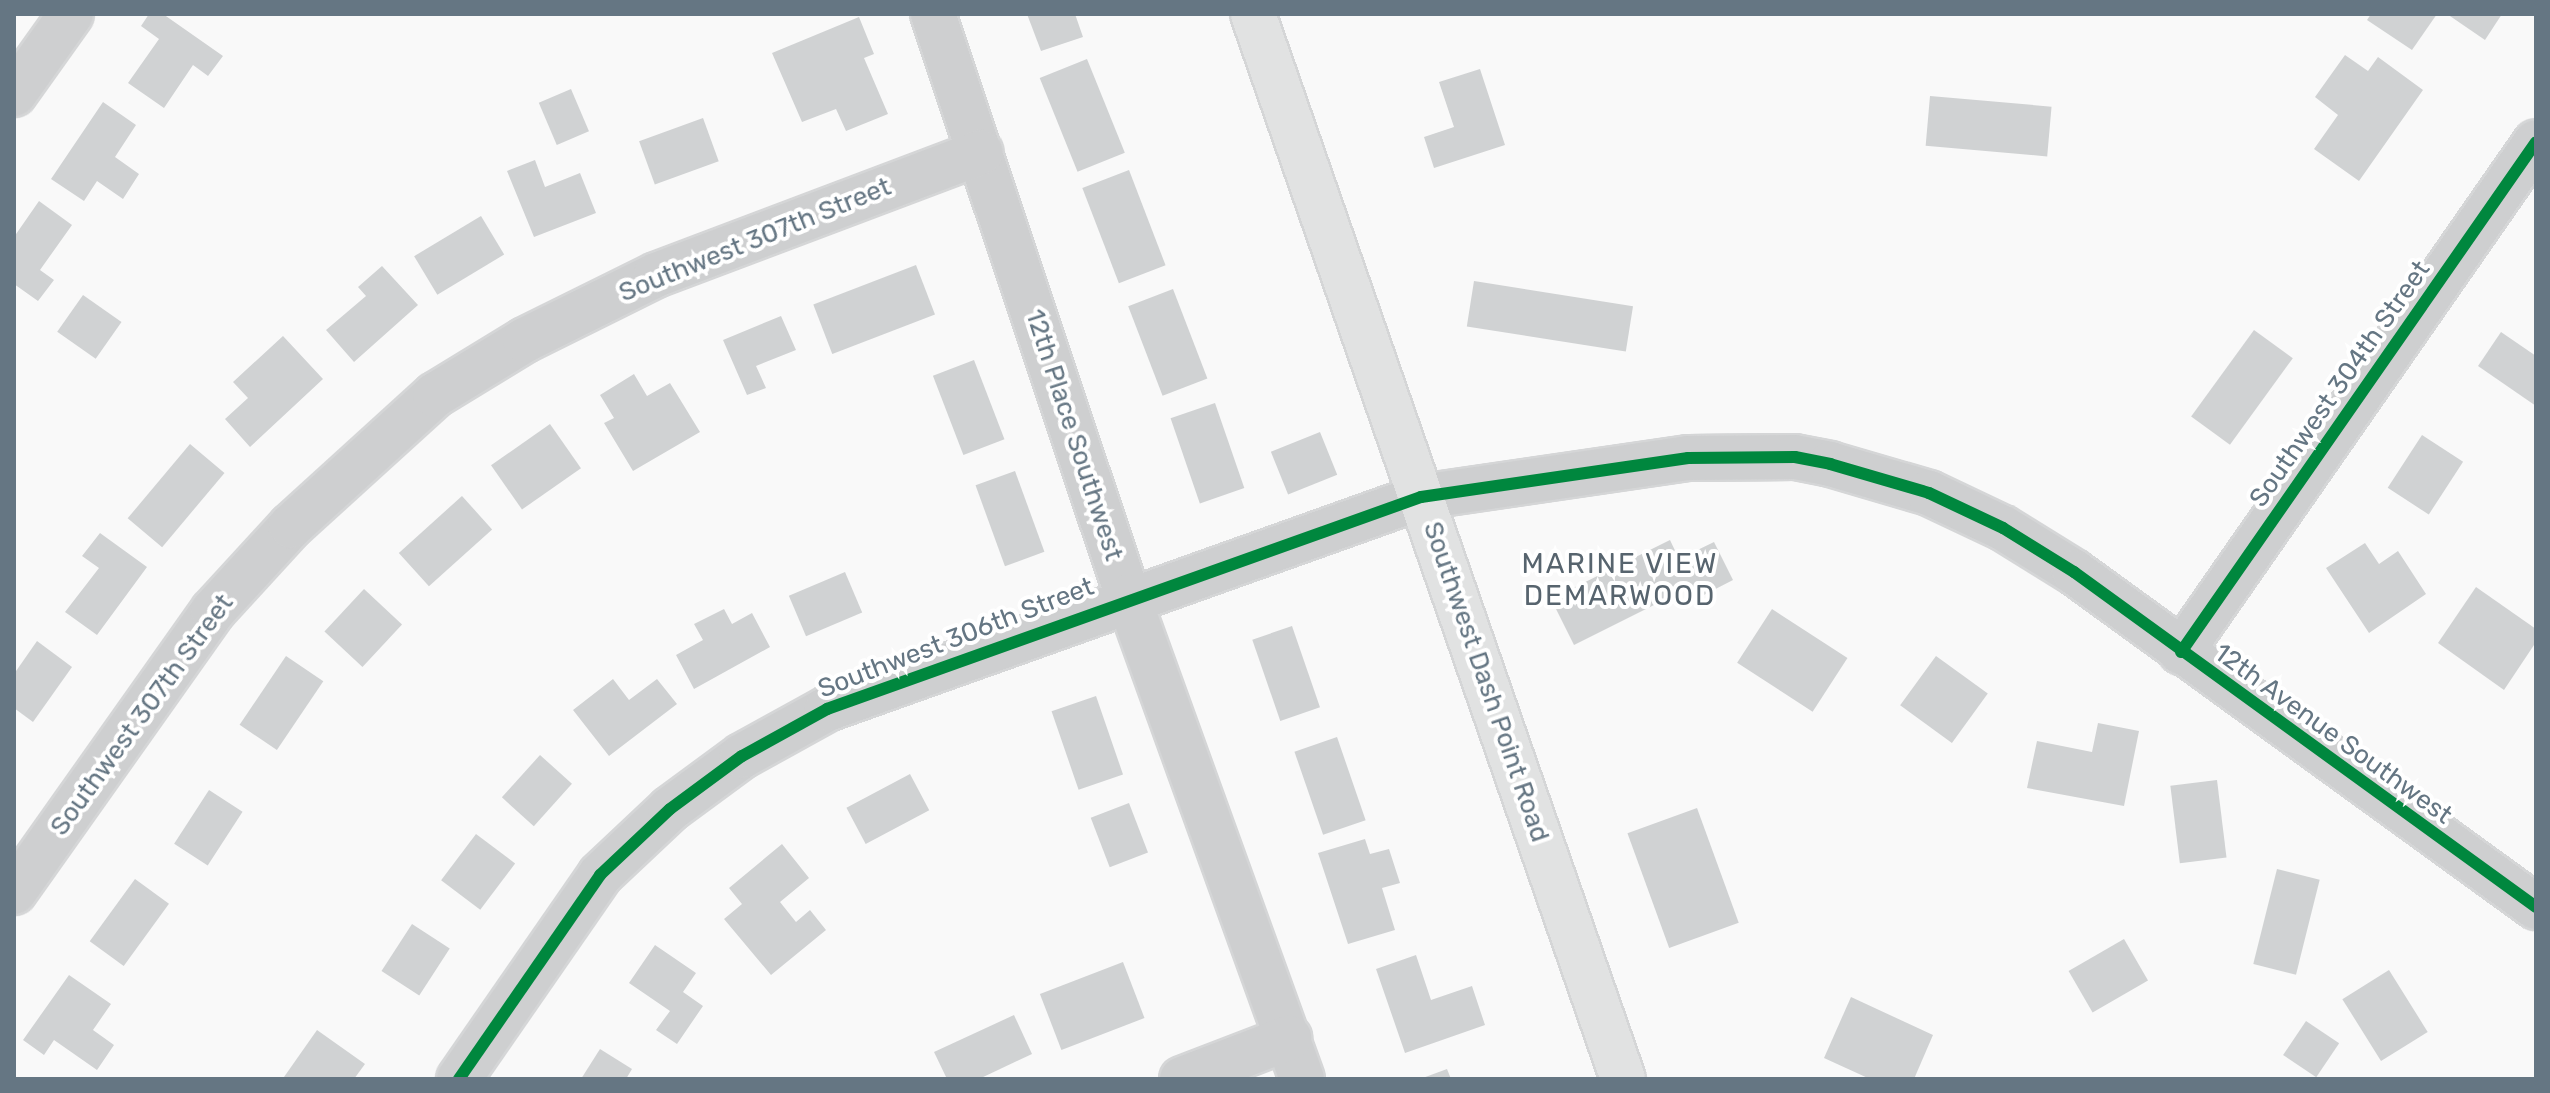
<!DOCTYPE html>
<style>
body{margin:0}
#map{position:relative;width:2550px;height:1093px;overflow:hidden;background:#f9f9f9;font-family:Rubik,sans-serif}
div>[style]{position:absolute}
.building>*{inset:0;background:#d0d2d3;transform-origin:0 0}
.roads{filter:drop-shadow(2px 0 #d5d6d7) drop-shadow(-2px 0 #d5d6d7) drop-shadow(0 2px #d5d6d7) drop-shadow(0 -2px #d5d6d7)}
.minor>*{height:44px;margin:-22px;padding:0 22px;transform-origin:22px;border-radius:22px;background:#cecfd0}
.major>*{height:44px;margin:-22px;padding:0 22px;transform-origin:22px;border-radius:22px;background:#e1e2e2}
.cycleway>*{height:12px;margin:-6px;padding:0 6px;transform-origin:6px;border-radius:6px;background:#00873e}
span{translate:-50% -50%;white-space:nowrap;text-align:center;line-height:1.15;-webkit-text-stroke:8px #fff;paint-order:stroke}
.street-label{font-size:26px;color:#657683}
.neighbourhood-label{font-size:28px;color:#57646e;letter-spacing:2px}
.frame{position:absolute;inset:0;border:16px solid #657683;pointer-events:none}
</style>
<div id="map">
<div class="building">
<div style="clip-path:polygon(149px 14px,163px 14px,223px 56px,208px 76px,193px 65px,164px 108px,128px 83px,159px 39px,141px 26px)"></div>
<div style="clip-path:polygon(1027px 14px,1075px 14px,1083px 37px,1041px 51px)"></div>
<div style="clip-path:polygon(2371px 14px,2437px 14px,2412px 50px,2367px 20px)"></div>
<div style="clip-path:polygon(2447px 14px,2502px 14px,2485px 40px)"></div>
<div style="clip-path:polygon(859px 17px,874px 54px,864px 58px,888px 114px,846px 131px,836px 109px,802px 122px,772px 53px)"></div>
<div style="clip-path:polygon(2345px 55px,2368px 71px,2378px 57px,2423px 90px,2359px 181px,2314px 149px,2338px 115px,2315px 97px)"></div>
<div style="left:1087px;top:59px;width:101px;height:51px;rotate:68deg"></div>
<div style="clip-path:polygon(1480px 69px,1505px 145px,1434px 168px,1424px 137px,1454px 127px,1439px 82px)"></div>
<div style="left:571px;top:89px;width:46px;height:35px;rotate:67deg"></div>
<div style="left:1930px;top:96px;width:122px;height:50px;rotate:5deg"></div>
<div style="clip-path:polygon(103px 102px,136px 125px,115px 157px,139px 174px,123px 199px,97px 181px,84px 201px,51px 179px)"></div>
<div style="left:703px;top:118px;width:46px;height:68px;rotate:70deg"></div>
<div style="clip-path:polygon(535px 160px,545px 187px,580px 173px,596px 213px,534px 237px,507px 171px)"></div>
<div style="left:1129px;top:170px;width:102px;height:50px;rotate:69deg"></div>
<div style="clip-path:polygon(39px 201px,72px 225px,40px 270px,54px 280px,38px 301px,14px 284px,14px 237px)"></div>
<div style="left:481px;top:216px;width:45px;height:78px;rotate:59deg"></div>
<div style="left:916px;top:265px;width:53px;height:110px;rotate:69deg"></div>
<div style="clip-path:polygon(382px 266px,418px 305px,354px 362px,326px 330px,366px 296px,358px 287px)"></div>
<div style="left:1474px;top:281px;width:161px;height:46px;rotate:9deg"></div>
<div style="left:1173px;top:289px;width:96px;height:48px;rotate:69deg"></div>
<div style="left:83px;top:295px;width:47px;height:45px;rotate:35deg"></div>
<div style="clip-path:polygon(781px 316px,796px 350px,756px 366px,766px 388px,747px 395px,723px 340px)"></div>
<div style="left:2254px;top:330px;width:48px;height:107px;rotate:36deg"></div>
<div style="clip-path:polygon(2501px 332px,2536px 356px,2536px 406px,2478px 366px)"></div>
<div style="clip-path:polygon(283px 336px,323px 379px,250px 447px,225px 419px,248px 398px,233px 382px)"></div>
<div style="left:974px;top:360px;width:85px;height:44px;rotate:69deg"></div>
<div style="clip-path:polygon(634px 374px,647px 396px,670px 383px,700px 432px,633px 471px,604px 423px,614px 418px,600px 395px)"></div>
<div style="left:1215px;top:403px;width:90px;height:47px;rotate:71deg"></div>
<div style="left:550px;top:424px;width:54px;height:72px;rotate:55deg"></div>
<div style="left:1320px;top:432px;width:46px;height:53px;rotate:68deg"></div>
<div style="left:2422px;top:435px;width:49px;height:63px;rotate:33deg"></div>
<div style="left:190px;top:444px;width:45px;height:97px;rotate:40deg"></div>
<div style="left:1015px;top:471px;width:86px;height:42px;rotate:70deg"></div>
<div style="left:462px;top:496px;width:45px;height:85px;rotate:48deg"></div>
<div style="clip-path:polygon(100px 533px,147px 567px,97px 635px,65px 612px,99px 568px,82px 556px)"></div>
<div style="clip-path:polygon(1670px 540px,1679px 559px,1714px 542px,1733px 580px,1698px 598px,1692px 586px,1574px 645px,1551px 599px)"></div>
<div style="clip-path:polygon(2365px 543px,2379px 564px,2398px 551px,2426px 594px,2369px 633px,2326px 568px)"></div>
<div style="left:845px;top:572px;width:44px;height:61px;rotate:67deg"></div>
<div style="clip-path:polygon(2476px 587px,2536px 629px,2536px 642px,2504px 690px,2438px 643px)"></div>
<div style="left:364px;top:589px;width:52px;height:58px;rotate:43deg"></div>
<div style="clip-path:polygon(724px 609px,732px 624px,752px 613px,770px 647px,694px 689px,676px 655px,703px 640px,694px 624px)"></div>
<div style="left:1772px;top:609px;width:90px;height:64px;rotate:33deg"></div>
<div style="left:1292px;top:626px;width:86px;height:42px;rotate:71deg"></div>
<div style="clip-path:polygon(37px 641px,72px 667px,33px 722px,14px 708px,14px 674px)"></div>
<div style="left:286px;top:656px;width:45px;height:83px;rotate:34deg"></div>
<div style="left:1936px;top:656px;width:64px;height:61px;rotate:36deg"></div>
<div style="clip-path:polygon(613px 679px,629px 700px,657px 679px,677px 704px,609px 756px,573px 710px)"></div>
<div style="left:1096px;top:696px;width:83px;height:47px;rotate:71deg"></div>
<div style="clip-path:polygon(2098px 723px,2139px 731px,2124px 806px,2027px 788px,2037px 741px,2092px 752px)"></div>
<div style="left:1337px;top:737px;width:88px;height:45px;rotate:71deg"></div>
<div style="left:540px;top:755px;width:43px;height:57px;rotate:42deg"></div>
<div style="left:910px;top:774px;width:41px;height:72px;rotate:62deg"></div>
<div style="left:2217px;top:780px;width:78px;height:47px;rotate:83deg"></div>
<div style="left:209px;top:790px;width:40px;height:64px;rotate:33deg"></div>
<div style="left:1129px;top:803px;width:53px;height:41px;rotate:69deg"></div>
<div style="left:1697px;top:808px;width:122px;height:74px;rotate:70deg"></div>
<div style="left:476px;top:834px;width:49px;height:58px;rotate:37deg"></div>
<div style="clip-path:polygon(1365px 839px,1370px 854px,1389px 849px,1400px 883px,1382px 888px,1395px 930px,1348px 944px,1318px 853px)"></div>
<div style="clip-path:polygon(782px 844px,809px 878px,780px 902px,796px 922px,810px 910px,826px 930px,771px 975px,724px 919px,742px 904px,729px 888px)"></div>
<div style="left:2277px;top:869px;width:44px;height:98px;rotate:14deg"></div>
<div style="left:135px;top:879px;width:42px;height:77px;rotate:36deg"></div>
<div style="left:412px;top:924px;width:45px;height:56px;rotate:33deg"></div>
<div style="left:2124px;top:939px;width:48px;height:64px;rotate:60deg"></div>
<div style="clip-path:polygon(655px 945px,696px 973px,683px 992px,703px 1006px,677px 1044px,656px 1030px,670px 1011px,629px 983px)"></div>
<div style="clip-path:polygon(1416px 955px,1431px 1000px,1472px 986px,1485px 1025px,1405px 1053px,1376px 969px)"></div>
<div style="left:1123px;top:962px;width:60px;height:89px;rotate:69deg"></div>
<div style="left:2389px;top:970px;width:73px;height:55px;rotate:58deg"></div>
<div style="clip-path:polygon(69px 975px,111px 1004px,93px 1030px,114px 1045px,97px 1070px,54px 1040px,44px 1055px,23px 1040px)"></div>
<div style="clip-path:polygon(1851px 997px,1933px 1035px,1914px 1079px,1870px 1079px,1824px 1058px)"></div>
<div style="clip-path:polygon(1014px 1015px,1032px 1054px,979px 1079px,947px 1079px,934px 1052px)"></div>
<div style="left:2306px;top:1021px;width:40px;height:41px;rotate:34deg"></div>
<div style="clip-path:polygon(317px 1030px,365px 1064px,354px 1079px,284px 1077px)"></div>
<div style="clip-path:polygon(600px 1049px,632px 1069px,626px 1079px,581px 1079px)"></div>
<div style="clip-path:polygon(1447px 1069px,1451px 1079px,1420px 1079px)"></div>
</div>
<div class="roads">
<div class="minor">
<div style="left:933px;top:14px;width:615px;rotate:71.51deg"></div>
<div style="left:1128px;top:597px;width:512px;rotate:70.15deg"></div>
<div style="left:14px;top:94px;width:98px;rotate:-54.5deg"></div>
<div style="left:2181px;top:652px;width:621px;rotate:-55.16deg"></div>
<div style="left:14px;top:892px;width:344px;rotate:-54.7deg"></div>
<div style="left:213px;top:611px;width:115px;rotate:-47.5deg"></div>
<div style="left:291px;top:526px;width:195px;rotate:-42.3deg"></div>
<div style="left:435px;top:395px;width:105px;rotate:-31.4deg"></div>
<div style="left:525px;top:340px;width:146px;rotate:-26.4deg"></div>
<div style="left:656px;top:275px;width:347px;rotate:-20.7deg"></div>
<div style="left:459px;top:1079px;width:248px;rotate:-55.3deg"></div>
<div style="left:600px;top:875px;width:96px;rotate:-43.3deg"></div>
<div style="left:670px;top:809px;width:89px;rotate:-36.4deg"></div>
<div style="left:742px;top:756px;width:97px;rotate:-28.9deg"></div>
<div style="left:827px;top:709px;width:631px;rotate:-19.64deg"></div>
<div style="left:1421px;top:497px;width:270px;rotate:-8.3deg"></div>
<div style="left:1688px;top:458px;width:107px;rotate:-0.5deg"></div>
<div style="left:1795px;top:457px;width:36px;rotate:11deg"></div>
<div style="left:1830px;top:464px;width:103px;rotate:16.3deg"></div>
<div style="left:1929px;top:493px;width:82px;rotate:25.3deg"></div>
<div style="left:2003px;top:528px;width:84px;rotate:31.8deg"></div>
<div style="left:2074px;top:572px;width:571px;rotate:35.95deg"></div>
<div style="left:1182px;top:1079px;width:115px;rotate:-21deg"></div>
</div>
<div class="major">
<div style="left:1253px;top:14px;width:1127px;rotate:70.84deg"></div>
</div>
</div>
<div class="cycleway">
<div style="left:2181px;top:652px;width:621px;rotate:-55.16deg"></div>
<div style="left:459px;top:1079px;width:248px;rotate:-55.3deg"></div>
<div style="left:600px;top:875px;width:96px;rotate:-43.3deg"></div>
<div style="left:670px;top:809px;width:89px;rotate:-36.4deg"></div>
<div style="left:742px;top:756px;width:97px;rotate:-28.9deg"></div>
<div style="left:827px;top:709px;width:631px;rotate:-19.64deg"></div>
<div style="left:1421px;top:497px;width:270px;rotate:-8.3deg"></div>
<div style="left:1688px;top:458px;width:107px;rotate:-0.5deg"></div>
<div style="left:1795px;top:457px;width:36px;rotate:11deg"></div>
<div style="left:1830px;top:464px;width:103px;rotate:16.3deg"></div>
<div style="left:1929px;top:493px;width:82px;rotate:25.3deg"></div>
<div style="left:2003px;top:528px;width:84px;rotate:31.8deg"></div>
<div style="left:2074px;top:572px;width:571px;rotate:35.95deg"></div>
</div>
<div class="street-label">
<span style="left:755px;top:240px;rotate:-22deg">Southwest 307th Street</span>
<span style="left:2340px;top:384px;rotate:-55deg">Southwest 304th Street</span>
<span style="left:1074px;top:435px;rotate:72deg">12th Place Southwest</span>
<span style="left:956px;top:638px;rotate:-21deg">Southwest 306th Street</span>
<span style="left:1486px;top:682px;rotate:71deg">Southwest Dash Point Road</span>
<span style="left:142px;top:715px;rotate:-54deg">Southwest 307th Street</span>
<span style="left:2333px;top:734px;rotate:36deg">12th Avenue Southwest</span>
</div>
<div class="neighbourhood-label">
<span style="left:1620px;top:580px">MARINE VIEW<br>DEMARWOOD</span>
</div>
<div class="frame"></div>
</div>
